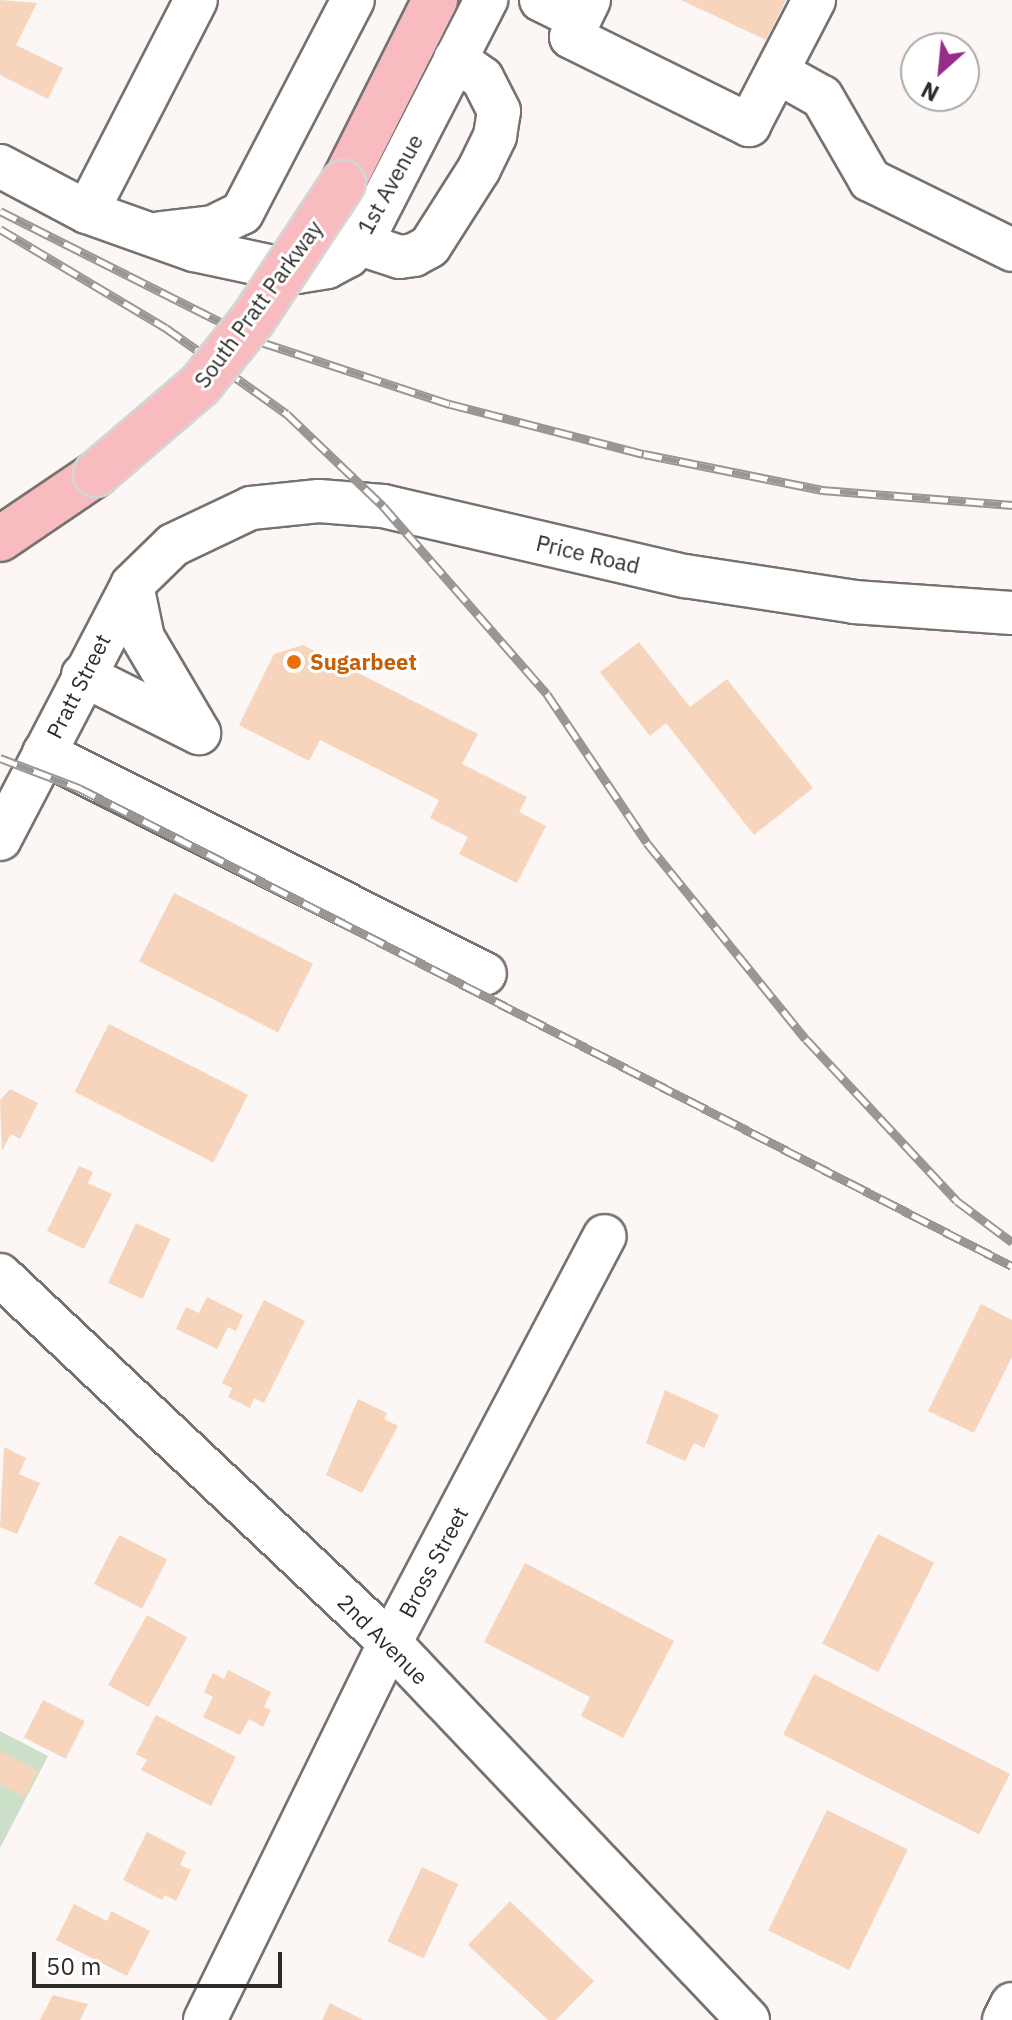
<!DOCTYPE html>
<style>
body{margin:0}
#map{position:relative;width:1012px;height:2020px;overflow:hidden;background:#fcf7f4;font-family:"IBM Plex Sans",sans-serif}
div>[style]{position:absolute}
.green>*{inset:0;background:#ccdfc8}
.building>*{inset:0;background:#f6d5bc;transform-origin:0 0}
.roads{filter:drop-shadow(2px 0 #76726f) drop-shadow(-2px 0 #76726f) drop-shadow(0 2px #76726f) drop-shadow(0 -2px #76726f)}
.minor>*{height:42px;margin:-21px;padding:0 21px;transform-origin:21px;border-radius:21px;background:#fff}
.major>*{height:44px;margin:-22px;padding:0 22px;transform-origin:22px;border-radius:22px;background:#f8bcc0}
.rail>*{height:9px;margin-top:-4.5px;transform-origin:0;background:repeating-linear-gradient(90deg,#fff 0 18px,#9a9694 0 36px);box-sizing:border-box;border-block:2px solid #9a9694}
.bridges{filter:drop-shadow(2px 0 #d5d5d5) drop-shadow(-2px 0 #d5d5d5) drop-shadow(0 2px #d5d5d5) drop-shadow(0 -2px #d5d5d5)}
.major-bridge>*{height:44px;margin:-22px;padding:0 22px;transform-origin:22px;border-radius:22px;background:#f8bcc0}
.dots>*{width:22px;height:22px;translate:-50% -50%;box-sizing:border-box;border:4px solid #fff;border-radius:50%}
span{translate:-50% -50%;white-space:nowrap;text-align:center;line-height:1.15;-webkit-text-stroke:6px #fff;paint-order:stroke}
.street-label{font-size:22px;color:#2e2c2b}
.food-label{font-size:22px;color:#c56008;font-weight:700}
.left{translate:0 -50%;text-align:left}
.north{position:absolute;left:900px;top:32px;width:80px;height:80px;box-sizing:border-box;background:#fff;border:2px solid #ababaa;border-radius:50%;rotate:207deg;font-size:22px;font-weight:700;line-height:32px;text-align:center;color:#2e2c2b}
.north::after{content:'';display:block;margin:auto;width:28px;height:36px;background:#982b8c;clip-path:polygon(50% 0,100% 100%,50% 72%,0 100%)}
.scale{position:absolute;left:32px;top:1952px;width:250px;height:36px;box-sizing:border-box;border:4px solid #2e2c2b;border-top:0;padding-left:10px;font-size:24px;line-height:28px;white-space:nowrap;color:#2e2c2b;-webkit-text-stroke:6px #fff;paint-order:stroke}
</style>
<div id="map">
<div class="green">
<div style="clip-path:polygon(0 1731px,48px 1756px,0 1848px)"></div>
</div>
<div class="building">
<div style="clip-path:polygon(0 0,37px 3px,16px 45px,63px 68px,48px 99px,0 75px)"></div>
<div style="clip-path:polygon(681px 0,786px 0,766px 40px)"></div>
<div style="clip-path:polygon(639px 642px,690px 707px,727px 679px,813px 788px,754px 835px,666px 723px,650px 736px,600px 672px)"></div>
<div style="clip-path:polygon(303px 645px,478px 734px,462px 764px,527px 797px,519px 812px,546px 826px,517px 883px,459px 854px,468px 837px,430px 818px,439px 800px,320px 740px,309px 761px,239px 725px,274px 654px)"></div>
<div style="left:174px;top:893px;width:156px;height:77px;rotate:27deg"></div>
<div style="left:109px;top:1024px;width:156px;height:76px;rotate:27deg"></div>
<div style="clip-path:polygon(10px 1089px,38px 1103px,20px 1139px,11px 1134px,2px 1151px,0 1100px)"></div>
<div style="clip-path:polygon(79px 1166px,93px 1172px,88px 1183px,112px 1194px,84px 1249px,47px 1231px)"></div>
<div style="left:136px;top:1223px;width:38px;height:66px;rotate:25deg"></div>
<div style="clip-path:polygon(207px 1297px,243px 1315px,236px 1331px,228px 1327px,217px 1349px,176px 1329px,186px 1307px,199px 1313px)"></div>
<div style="clip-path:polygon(264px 1300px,305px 1321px,264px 1403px,254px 1398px,250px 1408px,228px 1397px,232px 1388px,222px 1383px)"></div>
<div style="clip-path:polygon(981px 1304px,1012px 1320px,1012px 1357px,974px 1433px,928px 1411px)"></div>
<div style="clip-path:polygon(665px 1390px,719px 1415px,704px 1448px,694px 1443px,685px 1461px,646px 1443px)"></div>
<div style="clip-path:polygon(358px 1399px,387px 1413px,384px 1419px,398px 1426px,362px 1493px,326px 1475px)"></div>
<div style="clip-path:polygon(4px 1447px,26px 1458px,19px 1474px,40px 1483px,17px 1534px,0 1527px)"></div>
<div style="left:878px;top:1534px;width:63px;height:123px;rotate:27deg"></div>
<div style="left:119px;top:1535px;width:54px;height:55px;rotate:27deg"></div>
<div style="clip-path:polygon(525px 1563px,674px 1641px,623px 1738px,581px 1716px,590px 1697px,484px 1642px)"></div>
<div style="left:147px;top:1615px;width:46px;height:80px;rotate:29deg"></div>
<div style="clip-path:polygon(228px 1670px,271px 1692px,264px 1707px,271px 1710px,263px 1727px,249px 1719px,240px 1735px,203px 1717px,213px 1697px,204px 1692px,213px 1673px,224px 1679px)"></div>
<div style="left:814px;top:1674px;width:220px;height:68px;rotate:27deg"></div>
<div style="left:43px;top:1700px;width:47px;height:42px;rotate:27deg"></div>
<div style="clip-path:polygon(156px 1715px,236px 1757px,211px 1806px,141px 1770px,147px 1760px,136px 1754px)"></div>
<div style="clip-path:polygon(0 1751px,38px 1771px,25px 1797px,0 1784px)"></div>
<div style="left:827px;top:1810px;width:90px;height:134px;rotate:26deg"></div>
<div style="clip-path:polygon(147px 1832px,186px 1852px,180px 1865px,191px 1870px,176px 1901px,165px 1895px,162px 1900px,123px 1880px)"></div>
<div style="left:422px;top:1867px;width:40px;height:82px;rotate:25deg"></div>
<div style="clip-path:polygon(510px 1901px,594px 1981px,556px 2020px,548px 2020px,468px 1945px)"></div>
<div style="clip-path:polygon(74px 1904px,107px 1921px,111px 1911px,150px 1931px,127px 1976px,56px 1940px)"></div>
<div style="clip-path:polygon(53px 1995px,88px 2004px,80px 2020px,40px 2020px)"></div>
<div style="clip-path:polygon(330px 2003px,363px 2020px,322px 2020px)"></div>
</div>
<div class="roads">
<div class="minor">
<div style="left:541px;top:0;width:43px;rotate:26deg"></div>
<div style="left:589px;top:0;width:41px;rotate:115.9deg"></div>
<div style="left:571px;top:37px;width:199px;rotate:26.3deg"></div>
<div style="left:749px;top:125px;width:141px;rotate:-62.5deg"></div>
<div style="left:777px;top:72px;width:51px;rotate:29.1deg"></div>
<div style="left:822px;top:97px;width:96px;rotate:60deg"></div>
<div style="left:870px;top:180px;width:158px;rotate:26.2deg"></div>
<div style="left:0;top:166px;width:98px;rotate:27.9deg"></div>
<div style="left:87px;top:212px;width:114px;rotate:19.6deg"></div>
<div style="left:194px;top:250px;width:105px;rotate:12.1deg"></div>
<div style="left:297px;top:272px;width:30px;rotate:-9deg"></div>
<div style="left:327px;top:267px;width:24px;rotate:-28deg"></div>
<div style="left:348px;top:256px;width:42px;rotate:-54.8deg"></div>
<div style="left:372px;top:222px;width:250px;rotate:-62.8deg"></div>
<div style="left:87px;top:212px;width:238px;rotate:-62.8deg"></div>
<div style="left:161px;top:233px;width:52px;rotate:-6.6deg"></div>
<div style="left:213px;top:227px;width:32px;rotate:-26deg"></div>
<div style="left:242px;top:213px;width:240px;rotate:-62.5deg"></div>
<div style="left:357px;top:243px;width:45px;rotate:18deg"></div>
<div style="left:400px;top:257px;width:14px;rotate:-8deg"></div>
<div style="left:414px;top:255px;width:18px;rotate:-29deg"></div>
<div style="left:430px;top:246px;width:91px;rotate:-57.5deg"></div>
<div style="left:479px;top:169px;width:37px;rotate:-64deg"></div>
<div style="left:495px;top:136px;width:25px;rotate:-81deg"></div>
<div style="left:499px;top:111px;width:37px;rotate:-117deg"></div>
<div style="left:482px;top:78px;width:33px;rotate:-145deg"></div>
<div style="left:132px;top:585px;width:54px;rotate:78.3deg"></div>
<div style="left:143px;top:638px;width:110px;rotate:59.5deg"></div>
<div style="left:83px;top:675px;width:130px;rotate:26.6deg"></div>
<div style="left:44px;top:753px;width:493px;rotate:26.6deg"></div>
<div style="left:0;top:839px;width:286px;rotate:-62.5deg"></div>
<div style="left:132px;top:585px;width:57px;rotate:-44.3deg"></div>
<div style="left:173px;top:545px;width:86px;rotate:-25.4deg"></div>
<div style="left:251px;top:508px;width:68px;rotate:-5.9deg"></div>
<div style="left:319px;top:501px;width:64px;rotate:4.5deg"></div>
<div style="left:383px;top:506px;width:310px;rotate:13.1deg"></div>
<div style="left:685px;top:576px;width:171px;rotate:8.7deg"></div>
<div style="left:854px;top:602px;width:158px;rotate:4deg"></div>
<div style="left:0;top:1275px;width:536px;rotate:43.34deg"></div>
<div style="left:390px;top:1643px;width:520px;rotate:46.48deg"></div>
<div style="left:205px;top:2020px;width:420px;rotate:-63.9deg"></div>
<div style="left:390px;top:1643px;width:460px;rotate:-62.2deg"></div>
<div style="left:1004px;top:2020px;width:18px;rotate:-63deg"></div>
</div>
<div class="major">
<div style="left:343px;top:183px;width:205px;rotate:-63.3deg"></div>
<div style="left:0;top:539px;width:116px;rotate:-34.1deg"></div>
</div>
</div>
<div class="rail">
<div style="left:0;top:211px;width:292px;rotate:26.7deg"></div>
<div style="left:261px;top:342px;width:199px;rotate:18.2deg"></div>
<div style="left:450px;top:404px;width:200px;rotate:14.5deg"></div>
<div style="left:644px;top:454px;width:182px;rotate:11.4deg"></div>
<div style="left:822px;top:490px;width:191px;rotate:4.5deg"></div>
<div style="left:0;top:229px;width:193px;rotate:30.8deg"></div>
<div style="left:166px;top:328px;width:148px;rotate:35.4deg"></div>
<div style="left:287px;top:414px;width:133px;rotate:43.8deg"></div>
<div style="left:383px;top:506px;width:249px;rotate:48.9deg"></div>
<div style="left:547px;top:694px;width:179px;rotate:56.1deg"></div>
<div style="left:647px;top:843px;width:252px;rotate:51deg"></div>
<div style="left:806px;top:1039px;width:221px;rotate:47deg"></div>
<div style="left:957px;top:1201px;width:69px;rotate:36.7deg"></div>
<div style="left:0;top:758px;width:85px;rotate:20.8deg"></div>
<div style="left:79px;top:788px;width:1048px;rotate:27.13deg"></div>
</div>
<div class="bridges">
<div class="major-bridge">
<div style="left:96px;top:474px;width:137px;rotate:-40.6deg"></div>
<div style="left:200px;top:385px;width:85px;rotate:-51.2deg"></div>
<div style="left:253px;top:319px;width:163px;rotate:-56.5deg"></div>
</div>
</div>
<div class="dots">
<div style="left:294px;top:662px;background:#e8710a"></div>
</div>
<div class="street-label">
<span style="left:390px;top:184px;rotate:-61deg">1st Avenue</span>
<span style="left:258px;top:304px;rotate:-54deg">South Pratt Parkway</span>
<span style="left:588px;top:554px;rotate:13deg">Price Road</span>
<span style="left:78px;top:686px;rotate:-63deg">Pratt Street</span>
<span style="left:433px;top:1562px;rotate:-62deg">Bross Street</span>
<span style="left:383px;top:1639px;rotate:45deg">2nd Avenue</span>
</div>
<div class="food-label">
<span class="left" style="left:310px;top:662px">Sugarbeet</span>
</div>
<div class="north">N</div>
<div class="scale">50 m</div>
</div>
